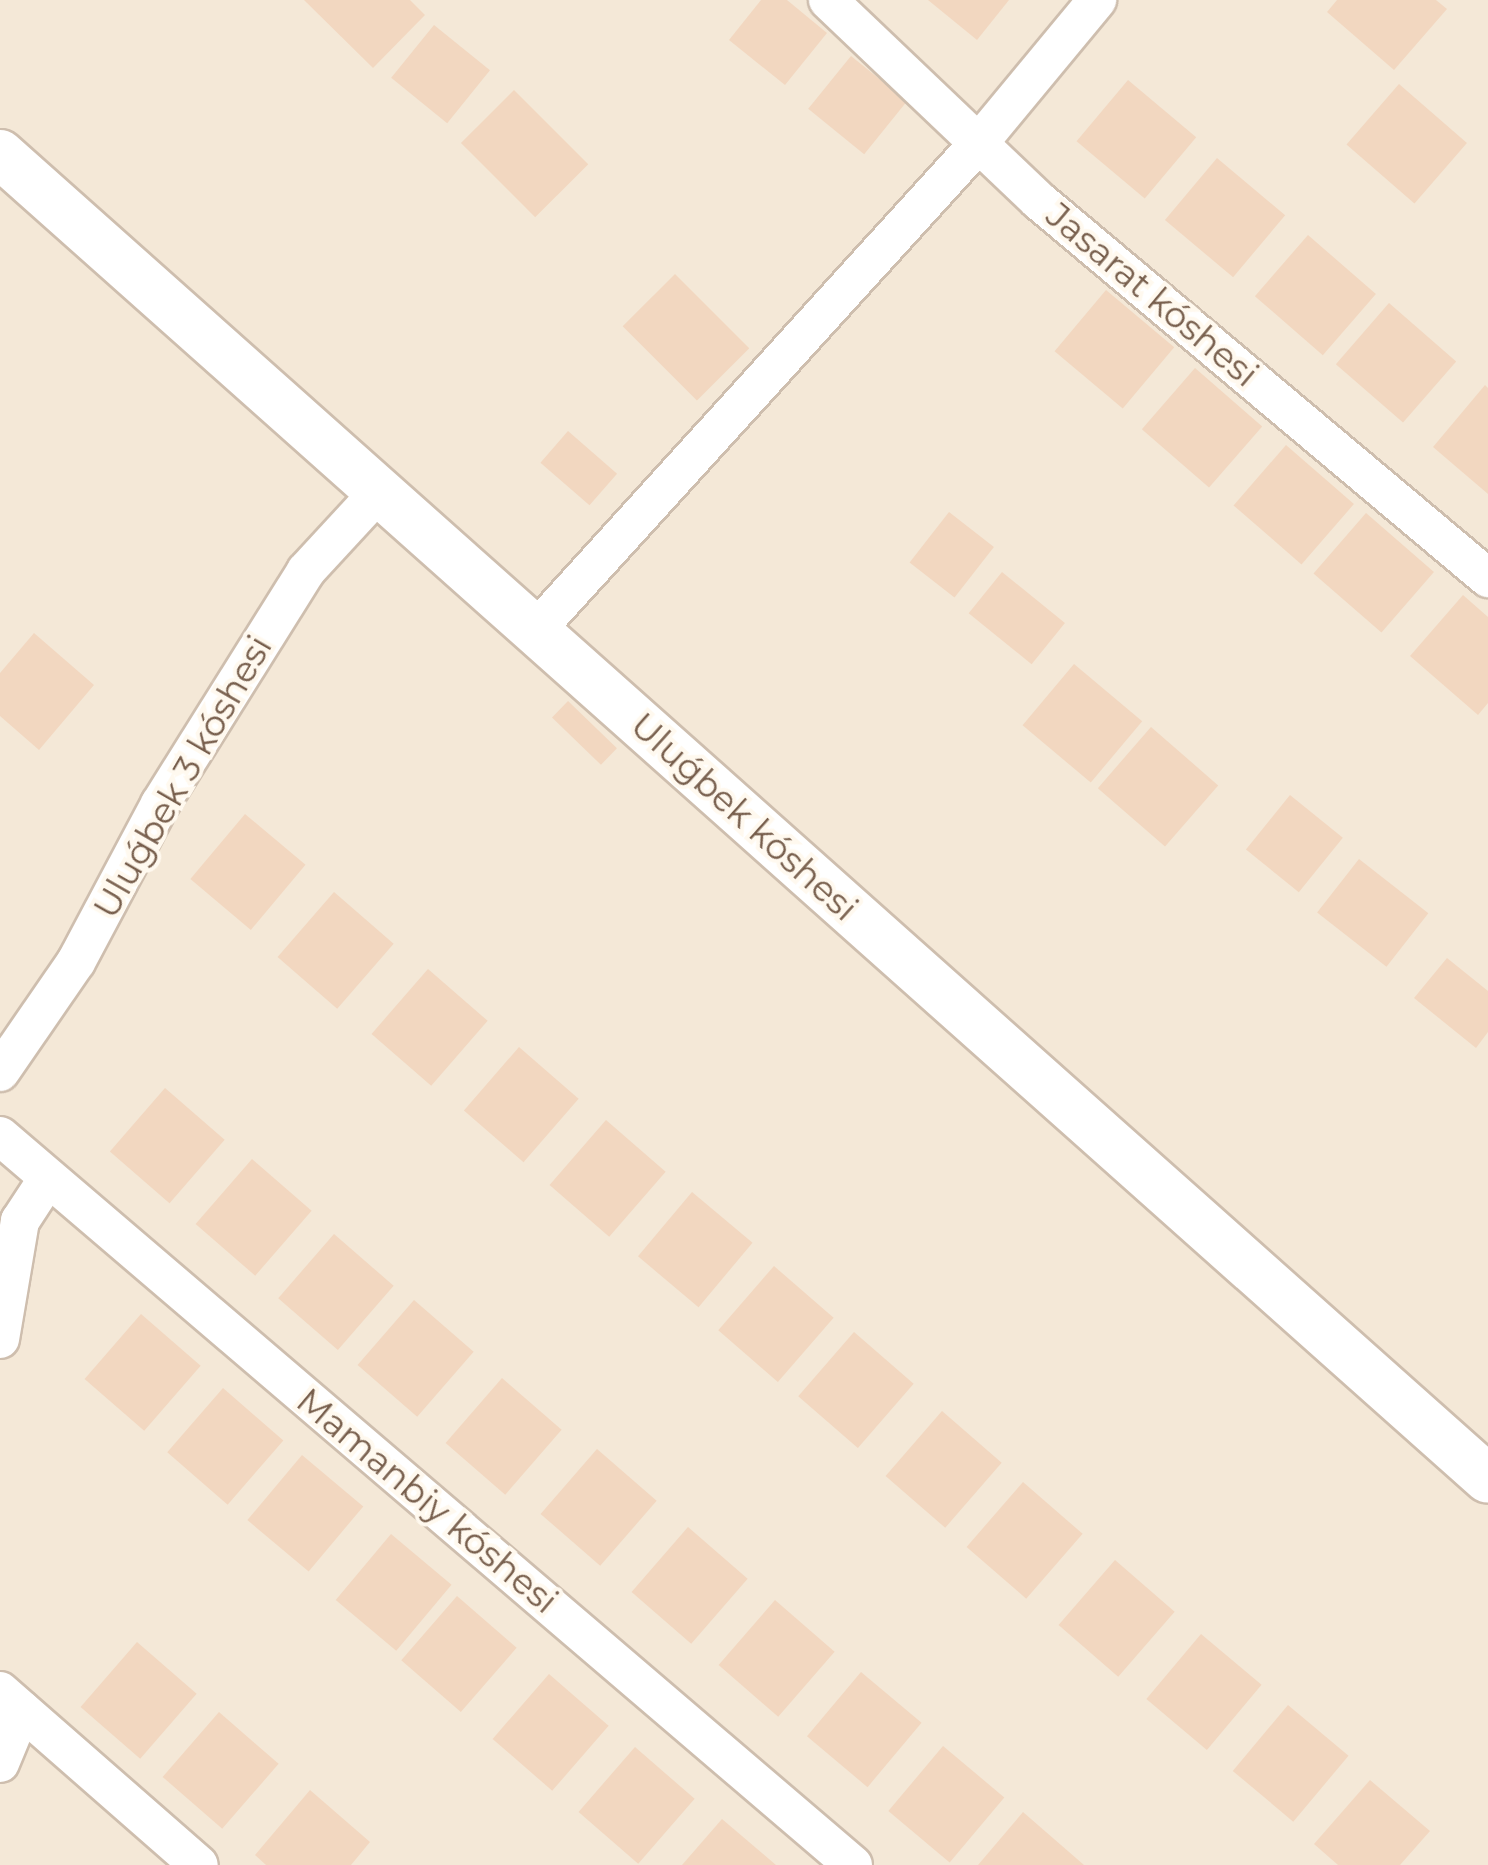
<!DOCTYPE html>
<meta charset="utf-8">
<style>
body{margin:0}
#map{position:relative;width:1488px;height:1865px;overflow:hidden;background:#fcf6e8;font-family:Montserrat,sans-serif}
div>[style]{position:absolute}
.residential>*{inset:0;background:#f4e8d7;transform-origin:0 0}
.building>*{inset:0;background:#f2d7c0;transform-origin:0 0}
.roads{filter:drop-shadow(2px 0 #cebeae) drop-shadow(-2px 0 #cebeae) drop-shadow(0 2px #cebeae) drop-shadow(0 -2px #cebeae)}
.minor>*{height:38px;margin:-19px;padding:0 19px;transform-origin:19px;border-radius:19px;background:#fff}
.tertiary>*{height:48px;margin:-24px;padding:0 24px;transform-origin:24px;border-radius:24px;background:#fff}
span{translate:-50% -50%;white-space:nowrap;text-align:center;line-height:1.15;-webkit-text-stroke:8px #fff9ef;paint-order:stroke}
.street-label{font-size:35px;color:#775e4c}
</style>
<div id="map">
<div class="residential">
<div style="left:0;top:0;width:1488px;height:1865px"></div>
</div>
<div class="building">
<div style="clip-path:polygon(304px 0,410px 0,425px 15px,373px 68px)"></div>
<div style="clip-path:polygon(761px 0,787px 0,827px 33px,785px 85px,729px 40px)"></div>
<div style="clip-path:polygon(928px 0,1009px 0,977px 40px)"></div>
<div style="clip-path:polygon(1337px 0,1436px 0,1447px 9px,1394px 70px,1327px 12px)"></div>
<div style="left:434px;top:25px;width:72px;height:68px;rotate:39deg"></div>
<div style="left:851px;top:56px;width:72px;height:68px;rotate:39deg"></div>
<div style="left:1128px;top:80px;width:89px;height:80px;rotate:40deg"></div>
<div style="left:1399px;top:84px;width:90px;height:80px;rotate:41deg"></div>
<div style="left:514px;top:90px;width:105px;height:75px;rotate:45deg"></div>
<div style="left:1217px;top:158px;width:89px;height:81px;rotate:40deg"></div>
<div style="left:1308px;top:235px;width:90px;height:81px;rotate:41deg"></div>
<div style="left:675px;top:274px;width:105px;height:74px;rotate:45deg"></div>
<div style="left:1106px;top:290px;width:89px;height:80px;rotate:40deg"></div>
<div style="left:1389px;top:303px;width:89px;height:81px;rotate:41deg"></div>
<div style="left:1195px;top:368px;width:89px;height:81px;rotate:41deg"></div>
<div style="clip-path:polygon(1485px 385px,1488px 388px,1488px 494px,1433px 447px)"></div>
<div style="left:568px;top:431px;width:65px;height:42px;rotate:41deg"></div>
<div style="left:1286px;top:445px;width:90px;height:80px;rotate:41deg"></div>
<div style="left:949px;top:512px;width:57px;height:64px;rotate:38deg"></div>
<div style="left:1366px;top:513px;width:90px;height:80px;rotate:41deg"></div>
<div style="left:1002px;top:572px;width:81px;height:53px;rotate:39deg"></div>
<div style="clip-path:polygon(1463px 595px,1488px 617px,1488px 703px,1478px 715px,1410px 656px)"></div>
<div style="clip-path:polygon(34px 633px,94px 685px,39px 750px,0 716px,0 673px)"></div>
<div style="left:1074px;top:664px;width:89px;height:80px;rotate:40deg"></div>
<div style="left:568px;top:701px;width:68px;height:23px;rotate:44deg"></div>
<div style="left:1151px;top:727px;width:89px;height:81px;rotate:41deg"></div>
<div style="left:1290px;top:795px;width:68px;height:70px;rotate:39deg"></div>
<div style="left:245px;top:814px;width:79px;height:85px;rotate:40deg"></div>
<div style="left:1359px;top:859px;width:88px;height:68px;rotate:38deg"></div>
<div style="left:334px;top:892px;width:79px;height:86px;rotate:41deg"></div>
<div style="clip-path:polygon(1447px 958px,1488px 991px,1488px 1032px,1476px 1048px,1414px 998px)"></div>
<div style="left:428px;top:969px;width:79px;height:86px;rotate:41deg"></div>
<div style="left:519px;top:1047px;width:79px;height:84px;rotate:41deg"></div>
<div style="left:165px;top:1088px;width:79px;height:84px;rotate:41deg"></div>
<div style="left:606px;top:1120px;width:79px;height:86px;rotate:41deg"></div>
<div style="left:252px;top:1159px;width:79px;height:86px;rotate:41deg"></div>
<div style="left:692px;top:1192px;width:79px;height:84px;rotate:40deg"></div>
<div style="left:334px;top:1234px;width:79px;height:85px;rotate:41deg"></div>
<div style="left:774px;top:1266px;width:79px;height:85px;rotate:41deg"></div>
<div style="left:414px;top:1300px;width:79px;height:86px;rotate:41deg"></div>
<div style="left:141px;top:1314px;width:79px;height:86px;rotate:41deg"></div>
<div style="left:854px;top:1332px;width:79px;height:85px;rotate:41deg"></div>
<div style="left:502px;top:1378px;width:79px;height:86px;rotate:41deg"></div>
<div style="left:223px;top:1388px;width:80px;height:85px;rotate:41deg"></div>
<div style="left:942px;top:1411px;width:79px;height:86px;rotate:41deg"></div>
<div style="left:597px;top:1449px;width:79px;height:86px;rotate:41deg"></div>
<div style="left:302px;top:1455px;width:80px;height:85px;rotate:40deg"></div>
<div style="left:1023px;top:1482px;width:79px;height:86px;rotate:41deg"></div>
<div style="left:688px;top:1527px;width:79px;height:86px;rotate:41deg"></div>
<div style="left:391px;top:1534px;width:79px;height:86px;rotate:40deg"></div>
<div style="left:1115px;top:1560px;width:79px;height:86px;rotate:41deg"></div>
<div style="left:457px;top:1596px;width:79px;height:85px;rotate:41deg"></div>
<div style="left:775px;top:1600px;width:79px;height:86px;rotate:41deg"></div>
<div style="left:1201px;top:1634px;width:79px;height:85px;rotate:40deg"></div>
<div style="left:137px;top:1642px;width:79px;height:86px;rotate:41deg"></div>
<div style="left:861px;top:1672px;width:79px;height:84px;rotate:40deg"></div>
<div style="left:549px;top:1674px;width:79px;height:86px;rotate:41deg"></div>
<div style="left:1288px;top:1705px;width:79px;height:86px;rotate:40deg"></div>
<div style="left:219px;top:1712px;width:79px;height:86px;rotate:41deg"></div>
<div style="left:943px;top:1746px;width:80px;height:85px;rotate:40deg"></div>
<div style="left:635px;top:1747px;width:79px;height:86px;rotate:41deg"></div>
<div style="clip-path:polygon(1370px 1780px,1430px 1831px,1400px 1865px,1338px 1865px,1314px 1844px)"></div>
<div style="clip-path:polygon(310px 1790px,370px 1842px,351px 1865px,266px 1865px,255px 1855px)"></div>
<div style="clip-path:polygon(1023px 1812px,1084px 1865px,978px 1865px)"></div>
<div style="clip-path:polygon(722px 1819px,776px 1865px,682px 1865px)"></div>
</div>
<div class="roads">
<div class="minor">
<div style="left:828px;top:0;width:290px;rotate:43.6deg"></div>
<div style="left:1038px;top:200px;width:588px;rotate:40.03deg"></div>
<div style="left:535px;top:631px;width:658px;rotate:-47.71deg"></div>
<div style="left:978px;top:144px;width:187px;rotate:-50.4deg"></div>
<div style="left:0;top:1072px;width:134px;rotate:-55.4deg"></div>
<div style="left:76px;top:962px;width:179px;rotate:-62deg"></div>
<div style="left:160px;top:804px;width:275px;rotate:-57.9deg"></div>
<div style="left:306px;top:571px;width:108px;rotate:-47.3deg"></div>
<div style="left:0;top:1136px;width:1122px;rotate:40.52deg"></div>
<div style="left:0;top:1339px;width:120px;rotate:-80.4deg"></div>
<div style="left:20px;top:1221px;width:51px;rotate:-56.9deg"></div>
<div style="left:0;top:1691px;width:264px;rotate:41.2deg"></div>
<div style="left:0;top:1763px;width:57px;rotate:-67.5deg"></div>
</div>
<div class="tertiary">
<div style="left:0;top:154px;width:1992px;rotate:41.68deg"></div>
</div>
</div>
<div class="street-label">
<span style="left:1152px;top:295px;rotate:40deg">Jasarat kóshesi</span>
<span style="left:183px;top:777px;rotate:-60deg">Uluǵbek 3 kóshesi</span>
<span style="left:744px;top:817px;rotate:42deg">Uluǵbek kóshesi</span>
<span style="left:427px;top:1501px;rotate:40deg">Mamanbiy kóshesi</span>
</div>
</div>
